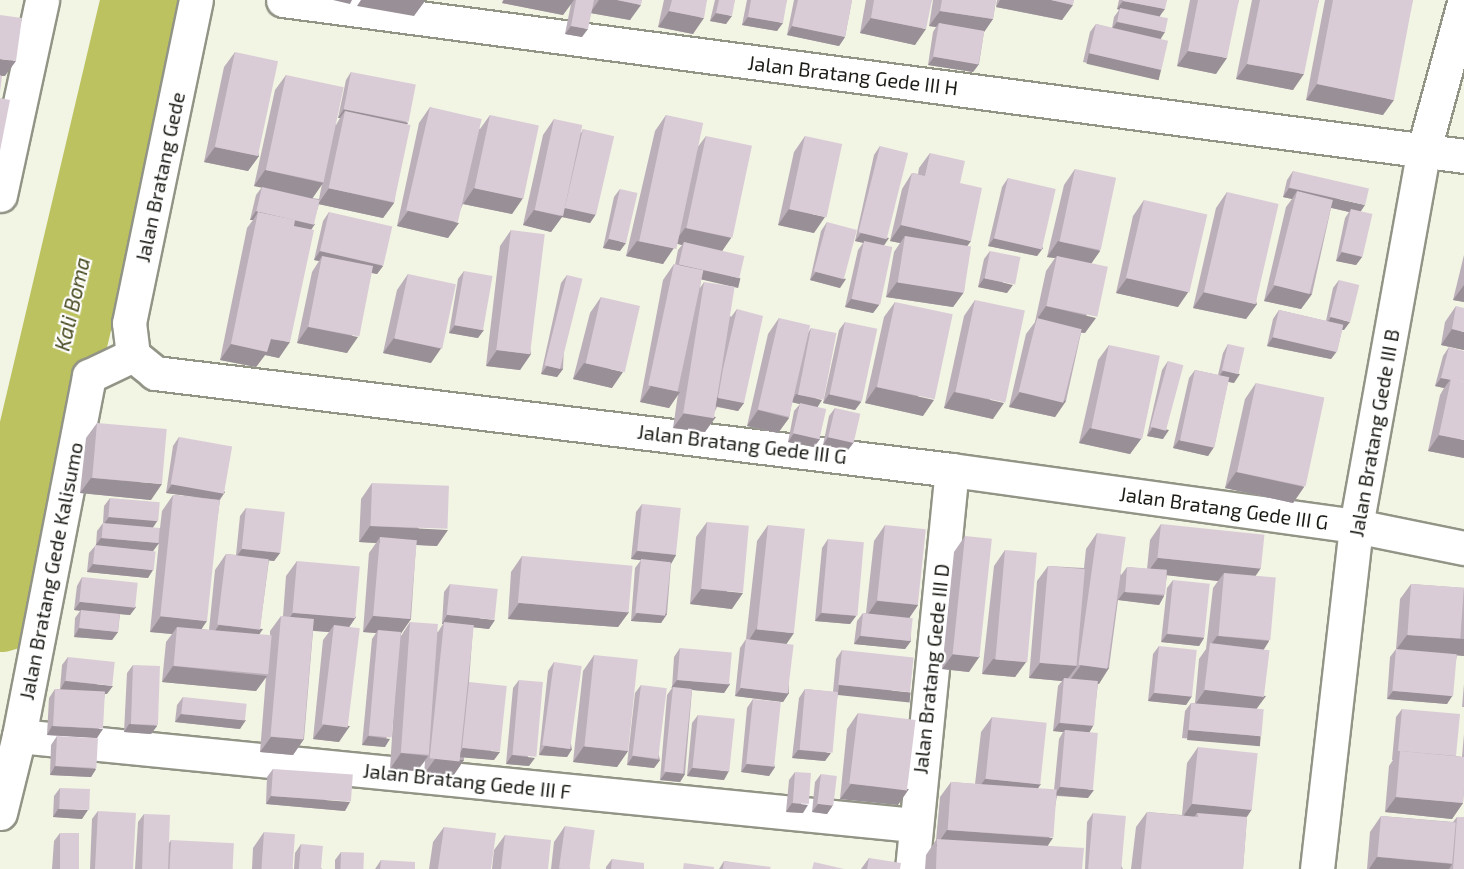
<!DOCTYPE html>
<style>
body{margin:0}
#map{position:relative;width:1464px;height:869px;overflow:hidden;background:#f2f4e4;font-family:"Exo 2",sans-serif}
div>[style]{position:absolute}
.river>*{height:87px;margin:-43.5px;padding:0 43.5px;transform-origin:43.5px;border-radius:43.5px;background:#bcc25f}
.roads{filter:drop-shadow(2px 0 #929486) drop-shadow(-2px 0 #929486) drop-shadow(0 2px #929486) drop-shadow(0 -2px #929486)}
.minor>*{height:33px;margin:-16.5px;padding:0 16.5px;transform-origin:16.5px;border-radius:16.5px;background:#fff}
.wall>*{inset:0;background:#bbafb9}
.shaded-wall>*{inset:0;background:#998f96;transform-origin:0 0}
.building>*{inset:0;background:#daccd7;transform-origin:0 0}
span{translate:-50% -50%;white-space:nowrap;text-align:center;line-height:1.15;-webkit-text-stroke:4.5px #fff;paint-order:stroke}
.street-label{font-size:20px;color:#1d1d18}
.water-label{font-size:21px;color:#484a21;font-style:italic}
</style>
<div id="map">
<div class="river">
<div style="left:0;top:608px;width:625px;rotate:-76.68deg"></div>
</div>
<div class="roads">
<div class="minor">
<div style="left:283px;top:0;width:1191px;rotate:7.52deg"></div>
<div style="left:0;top:195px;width:199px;rotate:-77.8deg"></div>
<div style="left:133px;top:355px;width:28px;rotate:39deg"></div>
<div style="left:155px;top:373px;width:803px;rotate:6.94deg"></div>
<div style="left:952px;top:470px;width:408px;rotate:7.9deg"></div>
<div style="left:1356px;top:526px;width:110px;rotate:11.5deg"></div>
<div style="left:133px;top:355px;width:32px;rotate:-97deg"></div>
<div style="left:129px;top:323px;width:330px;rotate:-78.3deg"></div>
<div style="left:19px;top:736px;width:899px;rotate:5.68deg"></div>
<div style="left:0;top:813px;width:79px;rotate:-76.1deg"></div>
<div style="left:19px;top:736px;width:367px;rotate:-79deg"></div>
<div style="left:89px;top:376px;width:49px;rotate:-25.5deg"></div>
<div style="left:912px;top:869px;width:401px;rotate:-84.3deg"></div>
<div style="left:1317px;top:869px;width:345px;rotate:-83.5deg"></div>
<div style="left:1356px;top:526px;width:383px;rotate:-79.8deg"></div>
<div style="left:1424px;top:149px;width:151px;rotate:-74.7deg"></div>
</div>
</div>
<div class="wall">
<div style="clip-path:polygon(503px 0,642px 0,630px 20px,591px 13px,582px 37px,565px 34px,571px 4px,563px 15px,502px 3px)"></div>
<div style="clip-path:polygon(664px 0,707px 0,693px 34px,658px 27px)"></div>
<div style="clip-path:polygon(715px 0,735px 0,726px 24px,710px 21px)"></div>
<div style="clip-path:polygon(747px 0,787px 0,777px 31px,742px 25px)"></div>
<div style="clip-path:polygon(794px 0,852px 0,845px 37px,839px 46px,787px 35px)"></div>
<div style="clip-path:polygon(866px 0,932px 0,915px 45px,860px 33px)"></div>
<div style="clip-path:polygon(933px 0,996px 0,993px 19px,984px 32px,979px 64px,973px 72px,928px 65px,933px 32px,936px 27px,929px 26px)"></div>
<div style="clip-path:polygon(997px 0,1074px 0,1062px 20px,996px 7px)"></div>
<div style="clip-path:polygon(1119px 0,1167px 0,1160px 16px,1161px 70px,1155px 79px,1083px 62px,1090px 32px,1096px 24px,1112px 28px,1114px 17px,1119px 10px,1117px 9px)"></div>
<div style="clip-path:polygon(1190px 0,1239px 0,1216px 74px,1177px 66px)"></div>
<div style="clip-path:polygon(1252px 0,1319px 0,1293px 90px,1236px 79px)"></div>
<div style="clip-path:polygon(1325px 0,1413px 0,1383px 115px,1306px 100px)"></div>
<div style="clip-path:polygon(235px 52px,259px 156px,248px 171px,204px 162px,224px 67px)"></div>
<div style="clip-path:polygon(evenodd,351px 72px,408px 123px,407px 124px,394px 203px,383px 218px,319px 204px,311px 230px,279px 358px,265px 355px,256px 367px,220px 360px,247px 228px,253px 220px,250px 220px,256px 195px,262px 187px,254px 186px,275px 90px,286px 75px,336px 125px,340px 118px,338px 118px,346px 80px,351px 72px,322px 184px,319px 199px,312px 198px,322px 184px)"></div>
<div style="clip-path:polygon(430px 107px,480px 129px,490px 115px,523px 198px,512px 214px,463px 204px,448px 238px,397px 226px,419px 123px)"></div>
<div style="clip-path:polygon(666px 115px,697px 148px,706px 136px,731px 238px,722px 251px,734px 286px,701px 279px,700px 288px,704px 282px,731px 317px,737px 309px,744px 403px,738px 411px,717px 407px,705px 432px,673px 428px,678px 394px,669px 408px,640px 402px,663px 280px,674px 264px,675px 265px,678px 250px,682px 245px,675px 243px,663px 264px,626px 256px,655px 131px)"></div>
<div style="clip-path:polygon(554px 119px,581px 133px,583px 129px,596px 214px,590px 223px,562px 217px,551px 232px,523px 225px,543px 135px)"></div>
<div style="clip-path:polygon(805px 136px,814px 233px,778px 225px,794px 152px)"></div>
<div style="clip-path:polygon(880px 146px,884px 245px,879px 305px,873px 313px,845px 307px,858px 250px,863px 243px,855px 241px,874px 155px)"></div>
<div style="clip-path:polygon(930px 153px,960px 183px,967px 246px,964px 292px,953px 307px,886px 297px,894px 252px,900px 243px,890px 241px,902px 189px,912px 173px,918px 174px,919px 168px)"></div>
<div style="clip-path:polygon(1075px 169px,1100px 251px,1091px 263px,1085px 333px,1081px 333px,1066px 401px,1055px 417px,1009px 407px,1026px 334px,1035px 322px,1046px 271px,1055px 258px,1047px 257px,1064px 185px)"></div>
<div style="clip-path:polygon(1293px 171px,1361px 212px,1362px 257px,1356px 265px,1336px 261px,1345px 218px,1349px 212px,1331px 208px,1312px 294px,1301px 309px,1264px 301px,1286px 207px,1292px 199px,1283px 197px,1287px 180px)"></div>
<div style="clip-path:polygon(1008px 178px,1043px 248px,1037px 256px,988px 246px,1002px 187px)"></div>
<div style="clip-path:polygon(620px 189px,620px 251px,603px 248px,614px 197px)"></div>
<div style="clip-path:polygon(1227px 192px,1257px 304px,1246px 319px,1193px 308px,1216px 208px)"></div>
<div style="clip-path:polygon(1144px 200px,1178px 307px,1116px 293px,1133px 216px)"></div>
<div style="clip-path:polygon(329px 212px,383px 266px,377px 274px,371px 273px,347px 353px,297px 343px,312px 272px,319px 261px,314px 260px,323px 221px)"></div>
<div style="clip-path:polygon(827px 222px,840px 288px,810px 280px,821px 231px)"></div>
<div style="clip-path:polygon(511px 230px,531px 354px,520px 370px,486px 366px,500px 246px)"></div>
<div style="clip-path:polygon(990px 251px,1007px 293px,978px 287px,984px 259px)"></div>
<div style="clip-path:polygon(1464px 255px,1464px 302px,1453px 300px)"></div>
<div style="clip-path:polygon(464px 271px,478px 338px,449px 333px,458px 279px)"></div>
<div style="clip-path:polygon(408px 274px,431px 363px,383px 353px,397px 290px)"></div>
<div style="clip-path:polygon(567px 275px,563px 369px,557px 377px,541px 374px,561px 283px)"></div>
<div style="clip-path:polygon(1339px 280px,1344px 330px,1342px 330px,1337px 351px,1331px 359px,1267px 346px,1273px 319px,1279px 310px,1326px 321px,1333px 288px)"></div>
<div style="clip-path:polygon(601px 297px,612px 388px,573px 379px,590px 313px)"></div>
<div style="clip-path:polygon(975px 300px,993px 419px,944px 408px,964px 316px)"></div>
<div style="clip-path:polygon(895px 302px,923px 416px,865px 403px,884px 317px)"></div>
<div style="clip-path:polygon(1456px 306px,1464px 350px,1441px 345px,1445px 322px)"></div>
<div style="clip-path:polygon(779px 318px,808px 333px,811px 328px,820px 439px,814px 447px,788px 442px,794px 411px,800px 404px,792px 402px,789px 418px,778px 433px,747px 426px,768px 334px)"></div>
<div style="clip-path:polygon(845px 322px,861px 402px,855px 410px,823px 403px,839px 330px)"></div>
<div style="clip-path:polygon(1228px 344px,1234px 383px,1228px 382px,1214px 447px,1208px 456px,1173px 448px,1189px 378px,1195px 370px,1218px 375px,1223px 353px)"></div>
<div style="clip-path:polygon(1109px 345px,1141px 439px,1130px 454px,1079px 443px,1098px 360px)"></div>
<div style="clip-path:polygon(1449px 347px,1464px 458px,1428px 451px,1440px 395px,1444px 388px,1435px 386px,1443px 356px)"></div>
<div style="clip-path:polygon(1168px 361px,1163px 439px,1147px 436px,1162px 370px)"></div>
<div style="clip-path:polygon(1256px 383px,1304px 487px,1293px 503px,1225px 488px,1245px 399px)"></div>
<div style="clip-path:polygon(835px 408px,854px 442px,848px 450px,823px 445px,829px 416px)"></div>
<div style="clip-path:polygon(97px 423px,151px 500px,80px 493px,86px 438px)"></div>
<div style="clip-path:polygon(179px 437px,225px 492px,220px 500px,202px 629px,209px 630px,215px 570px,226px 554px,236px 555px,240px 516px,246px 508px,280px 553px,274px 561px,269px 560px,259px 635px,270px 636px,270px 631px,281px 616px,283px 616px,286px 576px,297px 561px,356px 617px,349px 627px,339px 742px,313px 739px,323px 640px,329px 632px,313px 631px,304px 739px,293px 755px,260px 752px,266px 677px,256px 691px,162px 682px,166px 642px,172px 634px,150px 632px,159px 541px,159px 543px,153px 551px,148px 578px,87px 572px,89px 553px,96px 545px,97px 531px,103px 523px,104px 506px,110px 498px,153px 528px,160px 528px,162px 511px,173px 495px,203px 498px,166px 493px,173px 446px)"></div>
<div style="clip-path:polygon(372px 483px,437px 546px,416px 545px,411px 619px,401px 633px,401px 636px,410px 622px,438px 632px,443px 624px,442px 624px,444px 592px,450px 584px,489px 629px,473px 627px,469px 682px,494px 760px,464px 757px,464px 760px,453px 776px,424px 774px,425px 761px,417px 771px,390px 769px,395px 689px,385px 747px,362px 745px,372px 639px,376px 633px,363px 632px,369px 553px,376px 543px,359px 542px,361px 499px)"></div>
<div style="clip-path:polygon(642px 504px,676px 555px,671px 563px,667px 614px,661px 623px,631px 621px,635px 568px,641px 560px,631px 559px,636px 512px)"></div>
<div style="clip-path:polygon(707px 522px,732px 609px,690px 604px,696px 537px)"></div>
<div style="clip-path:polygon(1161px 524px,1256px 576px,1269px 641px,1264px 649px,1256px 710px,1255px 745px,1182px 738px,1185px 711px,1191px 703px,1195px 703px,1199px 659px,1206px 649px,1213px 588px,1218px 581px,1167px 575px,1164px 596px,1159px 605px,1118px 600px,1109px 668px,1098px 683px,1093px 726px,1089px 732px,1088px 798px,1057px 796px,1048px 846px,1082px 869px,925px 869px,926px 855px,936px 840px,940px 797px,951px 782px,975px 784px,981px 732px,992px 717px,1038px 789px,1054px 790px,1059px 739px,1063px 732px,1053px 731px,1058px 686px,1062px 681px,1029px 678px,1037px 581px,1048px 566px,1084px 568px,1086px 549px,1097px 533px,1121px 575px,1127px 567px,1147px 569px,1150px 540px)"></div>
<div style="clip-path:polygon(768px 525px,787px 644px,789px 693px,783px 702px,735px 696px,740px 648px,746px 639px,757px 541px)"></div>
<div style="clip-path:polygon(885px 525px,918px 605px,910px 617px,911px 641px,905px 649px,854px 644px,857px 621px,863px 613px,866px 613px,874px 541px)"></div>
<div style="clip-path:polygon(965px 536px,969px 672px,942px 669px,954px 552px)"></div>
<div style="clip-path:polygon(828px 539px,856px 616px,850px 624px,815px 621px,822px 548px)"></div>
<div style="clip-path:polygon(1005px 550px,1026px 662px,1015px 677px,982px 674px,994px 566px)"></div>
<div style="clip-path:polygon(522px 556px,629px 612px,618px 627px,508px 619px,511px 572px)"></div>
<div style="clip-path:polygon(82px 577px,136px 607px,130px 615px,120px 614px,118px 632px,112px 640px,74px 637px,75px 618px,80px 611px,74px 610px,77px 586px)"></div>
<div style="clip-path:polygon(1173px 580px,1204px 638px,1199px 646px,1161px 642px,1167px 588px)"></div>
<div style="clip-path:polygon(1411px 584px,1464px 588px,1464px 656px,1457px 655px,1447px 704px,1387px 699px,1390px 657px,1396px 649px,1400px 599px)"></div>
<div style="clip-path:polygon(1159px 646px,1192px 696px,1186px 705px,1148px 701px,1153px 654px)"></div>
<div style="clip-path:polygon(680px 648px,730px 684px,724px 693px,692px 690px,685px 774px,680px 782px,660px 780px,667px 695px,672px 688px,674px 657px)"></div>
<div style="clip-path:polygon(842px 650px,905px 701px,838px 694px,825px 761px,792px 758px,799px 698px,805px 689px,833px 692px,836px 659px)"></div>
<div style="clip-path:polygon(594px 655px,628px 751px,617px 767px,573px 762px,583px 671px)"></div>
<div style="clip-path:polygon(68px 657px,107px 694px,105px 694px,97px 738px,47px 735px,49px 698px,55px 689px,60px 689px,62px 665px)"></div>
<div style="clip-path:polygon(554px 662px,572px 749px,567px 757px,539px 755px,548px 671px)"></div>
<div style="clip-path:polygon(133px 665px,157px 726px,151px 734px,124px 732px,127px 673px)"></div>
<div style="clip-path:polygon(519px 680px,529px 766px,506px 764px,513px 688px)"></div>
<div style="clip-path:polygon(1464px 684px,1464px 707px,1462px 707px)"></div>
<div style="clip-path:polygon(641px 685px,660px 760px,654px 768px,627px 765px,635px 693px)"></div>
<div style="clip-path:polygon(183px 697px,240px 729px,175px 722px,177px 705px)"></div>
<div style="clip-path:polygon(753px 699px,775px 767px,769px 776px,741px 772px,747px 708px)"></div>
<div style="clip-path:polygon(1402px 709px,1456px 756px,1462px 757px,1464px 734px,1464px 788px,1463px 803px,1452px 819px,1385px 812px,1389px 766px,1393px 760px,1392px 760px,1396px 717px)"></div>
<div style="clip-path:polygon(858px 713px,898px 805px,840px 799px,847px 729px)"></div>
<div style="clip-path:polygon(698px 715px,724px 780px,687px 776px,692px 723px)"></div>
<div style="clip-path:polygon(57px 736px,96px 769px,91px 777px,50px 775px,51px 745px)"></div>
<div style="clip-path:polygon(1198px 747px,1252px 809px,1247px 817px,1243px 869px,1131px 869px,1136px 827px,1147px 812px,1182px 815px,1187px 763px)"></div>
<div style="clip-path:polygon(273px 769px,345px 811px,266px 804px,267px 777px)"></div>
<div style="clip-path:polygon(795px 772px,803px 813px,786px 812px,789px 780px)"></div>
<div style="clip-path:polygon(821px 774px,833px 805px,827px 814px,812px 812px,815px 782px)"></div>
<div style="clip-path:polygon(60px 788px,82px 819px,53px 817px,54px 796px)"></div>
<div style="clip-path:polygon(98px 811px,133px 869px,90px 869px,92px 819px)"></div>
<div style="clip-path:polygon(1093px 813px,1123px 869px,1085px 869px,1087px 822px)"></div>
<div style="clip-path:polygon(144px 814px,169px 843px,171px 840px,233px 869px,135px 869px,138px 822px)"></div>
<div style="clip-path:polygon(1381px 816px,1453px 822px,1457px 817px,1464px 869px,1367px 869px,1370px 832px)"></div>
<div style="clip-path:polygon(565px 826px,590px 869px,551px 869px,554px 842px)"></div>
<div style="clip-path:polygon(444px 827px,491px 869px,429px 869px,433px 842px)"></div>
<div style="clip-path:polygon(264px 832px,293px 869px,252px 869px,253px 848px)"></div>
<div style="clip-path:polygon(60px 833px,77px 869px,52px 869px,54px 841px)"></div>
<div style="clip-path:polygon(505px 835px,548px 869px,492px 869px,494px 850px)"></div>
<div style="clip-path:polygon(301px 844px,322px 869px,294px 869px,295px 853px)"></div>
<div style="clip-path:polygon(341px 852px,363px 869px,335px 869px,335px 860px)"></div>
<div style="clip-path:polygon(869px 858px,900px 869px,861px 869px)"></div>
<div style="clip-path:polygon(612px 859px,644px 869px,606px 869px,606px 867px)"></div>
<div style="clip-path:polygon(381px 860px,415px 869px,375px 869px)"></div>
<div style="clip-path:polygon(724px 861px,770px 869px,719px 869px)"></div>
</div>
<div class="shaded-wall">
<div style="clip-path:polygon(333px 0,352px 0,350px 4px)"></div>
<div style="clip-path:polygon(361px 0,421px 0,425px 1px,414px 16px,357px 6px)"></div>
<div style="clip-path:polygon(504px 0,574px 0,563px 15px,502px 3px)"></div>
<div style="clip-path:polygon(599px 0,617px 0,641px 5px,630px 20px,590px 13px)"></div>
<div style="clip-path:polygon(1000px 0,1051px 0,1073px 5px,1062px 20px,996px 7px)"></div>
<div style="clip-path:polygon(1123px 1px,1165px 9px,1159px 17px,1117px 9px)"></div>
<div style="clip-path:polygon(669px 11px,704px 18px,693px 34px,658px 27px)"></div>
<div style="clip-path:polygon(940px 11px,993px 19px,982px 35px,939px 23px,936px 27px,929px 26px)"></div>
<div style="clip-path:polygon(716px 13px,732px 16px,726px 24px,710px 21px)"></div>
<div style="clip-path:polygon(748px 17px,783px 23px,777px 31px,742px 25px)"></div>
<div style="clip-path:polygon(871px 18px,926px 29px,915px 45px,860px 33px)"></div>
<div style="clip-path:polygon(1117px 22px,1165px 32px,1160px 40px,1111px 30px)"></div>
<div style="clip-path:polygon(571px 26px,588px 29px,582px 37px,565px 34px)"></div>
<div style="clip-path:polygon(792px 26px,845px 37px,839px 46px,787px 35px)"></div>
<div style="clip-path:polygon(1188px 51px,1227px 58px,1216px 74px,1177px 66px)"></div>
<div style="left:1089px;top:53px;width:74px;height:11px;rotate:13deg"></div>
<div style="clip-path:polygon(934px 57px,979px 64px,973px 72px,928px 65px)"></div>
<div style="clip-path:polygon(0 59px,16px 61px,5px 76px,0 76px)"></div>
<div style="clip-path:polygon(1247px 64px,1304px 74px,1293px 90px,1236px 79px)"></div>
<div style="clip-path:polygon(1317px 84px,1394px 100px,1383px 115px,1306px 100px)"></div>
<div style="clip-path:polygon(344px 109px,408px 123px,402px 131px,345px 111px,340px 118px,338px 118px)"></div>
<div style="clip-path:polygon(215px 147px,259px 156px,248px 171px,204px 162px)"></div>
<div style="clip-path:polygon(265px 170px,323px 183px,312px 199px,254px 186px)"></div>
<div style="clip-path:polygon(329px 188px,394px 203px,383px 218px,318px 204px)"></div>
<div style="clip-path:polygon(474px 188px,523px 198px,512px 214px,463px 204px)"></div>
<div style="clip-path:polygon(1289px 188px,1365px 205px,1359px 214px,1351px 209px,1349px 212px,1295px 199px,1297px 191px,1292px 199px,1283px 197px)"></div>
<div style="clip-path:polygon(565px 208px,596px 214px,590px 223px,562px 217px,551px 232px,523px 225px,534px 210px,560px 216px)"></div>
<div style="clip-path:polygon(789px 209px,825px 217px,814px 233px,778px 225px)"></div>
<div style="clip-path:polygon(256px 211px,315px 224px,309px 233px,258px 212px,253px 220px,250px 220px)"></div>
<div style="clip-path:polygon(408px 211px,459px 223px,448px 238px,397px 226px)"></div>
<div style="clip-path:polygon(901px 225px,971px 241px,960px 256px,905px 236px,900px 243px,890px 241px)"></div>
<div style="clip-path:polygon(685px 228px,731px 238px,720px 254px,684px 242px,682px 245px,674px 243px)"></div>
<div style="clip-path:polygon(861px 233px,889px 238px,883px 247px,855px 241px)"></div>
<div style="clip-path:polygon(994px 238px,1043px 248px,1037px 256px,988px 246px)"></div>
<div style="clip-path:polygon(609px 239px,626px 243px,620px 251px,603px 248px)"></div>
<div style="clip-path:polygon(637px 241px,674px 248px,663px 264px,626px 256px)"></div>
<div style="clip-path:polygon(1058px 241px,1100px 251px,1089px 267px,1057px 256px,1055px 258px,1047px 257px)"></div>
<div style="clip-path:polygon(320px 251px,383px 266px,377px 274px,321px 261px,322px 256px,319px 261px,314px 260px)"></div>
<div style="clip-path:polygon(1342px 252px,1362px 257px,1356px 265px,1336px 261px)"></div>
<div style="left:679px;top:264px;width:63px;height:10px;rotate:13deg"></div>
<div style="clip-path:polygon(816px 272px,846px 279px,840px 288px,810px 280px)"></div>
<div style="clip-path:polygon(984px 278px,1013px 285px,1007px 293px,978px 287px)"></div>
<div style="clip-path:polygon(1127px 278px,1189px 291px,1178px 307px,1116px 293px)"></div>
<div style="clip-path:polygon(897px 282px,964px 292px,953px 307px,886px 297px)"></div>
<div style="clip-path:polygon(1275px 285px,1312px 294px,1301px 309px,1264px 301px)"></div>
<div style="clip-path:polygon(1464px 285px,1464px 302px,1453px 300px)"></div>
<div style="clip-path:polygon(1204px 292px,1257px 304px,1246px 319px,1193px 308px)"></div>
<div style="clip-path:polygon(851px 299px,879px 305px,873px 313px,845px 307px)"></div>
<div style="clip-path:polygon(1046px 306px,1096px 318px,1085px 333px,1036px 322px,1037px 318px,1035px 322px)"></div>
<div style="clip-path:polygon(1331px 317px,1350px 322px,1344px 330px,1325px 326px)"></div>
<div style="clip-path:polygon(455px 325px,484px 330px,478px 338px,449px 333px)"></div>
<div style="clip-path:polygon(308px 327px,358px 337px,347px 353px,297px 343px)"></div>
<div style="clip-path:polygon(1452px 329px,1464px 332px,1464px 350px,1441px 345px)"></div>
<div style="clip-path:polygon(1273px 337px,1337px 351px,1331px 359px,1267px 346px)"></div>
<div style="clip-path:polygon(394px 338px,442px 347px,431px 363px,383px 353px)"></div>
<div style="clip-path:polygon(271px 339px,290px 342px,279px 358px,265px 355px,256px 367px,220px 360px,231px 344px)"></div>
<div style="clip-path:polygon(497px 350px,531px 354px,520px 370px,486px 366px)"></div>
<div style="clip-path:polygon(584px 363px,623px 372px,612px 388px,573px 379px)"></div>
<div style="clip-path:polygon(547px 366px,563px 369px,557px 377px,541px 374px)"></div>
<div style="clip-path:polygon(1223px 371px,1240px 374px,1234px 383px,1217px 379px)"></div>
<div style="clip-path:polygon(1441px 378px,1450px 380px,1444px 388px,1435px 386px)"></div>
<div style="clip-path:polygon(651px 386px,680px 392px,669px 408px,640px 402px)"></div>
<div style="clip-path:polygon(876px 387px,934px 400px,923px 416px,865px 403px)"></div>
<div style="clip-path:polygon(954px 392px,1004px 403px,993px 419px,944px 408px)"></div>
<div style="clip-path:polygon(1020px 392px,1066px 401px,1055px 417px,1009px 407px)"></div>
<div style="clip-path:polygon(796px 394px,822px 400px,817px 408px,791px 402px)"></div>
<div style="clip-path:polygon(829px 394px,861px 402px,855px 410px,823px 403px)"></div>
<div style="clip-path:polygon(716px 397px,744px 403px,738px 411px,710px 405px)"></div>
<div style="clip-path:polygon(758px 410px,789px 418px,778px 433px,747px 426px)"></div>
<div style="clip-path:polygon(684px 413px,716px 417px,705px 432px,673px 428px)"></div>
<div style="clip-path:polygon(1153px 427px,1169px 430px,1163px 439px,1147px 436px)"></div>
<div style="clip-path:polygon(1090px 428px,1141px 439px,1130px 454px,1079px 443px)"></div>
<div style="clip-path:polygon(794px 433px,820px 439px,814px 447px,788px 442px)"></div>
<div style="clip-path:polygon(1439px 435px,1464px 440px,1464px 458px,1428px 451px)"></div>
<div style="clip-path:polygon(828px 437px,854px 442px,848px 450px,823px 445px)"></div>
<div style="clip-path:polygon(1179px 440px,1214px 447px,1208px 456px,1173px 448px)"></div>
<div style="clip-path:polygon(1236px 472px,1304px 487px,1293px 503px,1225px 488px)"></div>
<div style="clip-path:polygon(91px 478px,162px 484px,151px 500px,80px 493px)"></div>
<div style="clip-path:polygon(172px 484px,225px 492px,219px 500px,166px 493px)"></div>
<div style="clip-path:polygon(109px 517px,158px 520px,152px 529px,103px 525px)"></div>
<div style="clip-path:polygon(370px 526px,448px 530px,437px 546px,379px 543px,380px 537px,376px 543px,359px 542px)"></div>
<div style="clip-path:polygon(101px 538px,159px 543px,153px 551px,95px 546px)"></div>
<div style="clip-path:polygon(242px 549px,280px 553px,274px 561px,236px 557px)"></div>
<div style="clip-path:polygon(637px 551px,676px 555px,671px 564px,631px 559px)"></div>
<div style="clip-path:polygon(1158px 558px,1261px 568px,1250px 584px,1224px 573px,1218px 581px,1147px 573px)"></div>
<div style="clip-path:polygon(93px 564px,153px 570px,148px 578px,87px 572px)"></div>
<div style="clip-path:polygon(701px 589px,743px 593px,732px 609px,690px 604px)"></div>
<div style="clip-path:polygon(1124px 592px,1164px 596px,1159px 605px,1118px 600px)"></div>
<div style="clip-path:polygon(877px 601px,918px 605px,907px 621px,866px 617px)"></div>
<div style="clip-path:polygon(80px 602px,136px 607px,130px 615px,74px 610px)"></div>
<div style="clip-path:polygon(519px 603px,629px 612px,618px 627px,508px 619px)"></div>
<div style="clip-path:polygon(293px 613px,356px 617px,345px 633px,334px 625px,329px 632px,282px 628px)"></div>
<div style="clip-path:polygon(637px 613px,667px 614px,661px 623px,631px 621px)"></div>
<div style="clip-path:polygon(821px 613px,856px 616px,850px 624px,815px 621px)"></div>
<div style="clip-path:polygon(447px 615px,495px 620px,489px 629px,444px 624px,444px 622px,443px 624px,442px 624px)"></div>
<div style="clip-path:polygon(161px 616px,207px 621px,196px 637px,177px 627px,172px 634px,150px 632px)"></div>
<div style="clip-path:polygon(373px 616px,411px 619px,400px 635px,378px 630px,376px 633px,363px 632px)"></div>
<div style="clip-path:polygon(219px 625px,263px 629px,252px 645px,208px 641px)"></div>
<div style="clip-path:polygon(79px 628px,118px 632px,112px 640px,74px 637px)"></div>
<div style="clip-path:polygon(756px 629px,794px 633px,783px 649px,746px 645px)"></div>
<div style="clip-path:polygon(1167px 634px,1204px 638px,1199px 646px,1161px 642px)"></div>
<div style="clip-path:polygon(1407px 635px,1464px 639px,1464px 656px,1396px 650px)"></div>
<div style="clip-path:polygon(860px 636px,911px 641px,905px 649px,854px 644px)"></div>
<div style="clip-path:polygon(1217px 636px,1269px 641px,1259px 657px,1210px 646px)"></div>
<div style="clip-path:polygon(953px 654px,980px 656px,969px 672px,942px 669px)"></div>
<div style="clip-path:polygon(993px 659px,1026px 662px,1015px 677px,982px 674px)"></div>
<div style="clip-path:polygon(1040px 663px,1077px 666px,1066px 681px,1064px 678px,1062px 681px,1029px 678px)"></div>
<div style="clip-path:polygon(1081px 665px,1109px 668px,1099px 684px,1070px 680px)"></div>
<div style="clip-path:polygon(173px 666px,267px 676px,256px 691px,162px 682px)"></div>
<div style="clip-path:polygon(677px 680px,730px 684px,724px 693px,673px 688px,673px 687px,671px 688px)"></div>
<div style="clip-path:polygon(65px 681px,113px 686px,107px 694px,60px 690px)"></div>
<div style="left:839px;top:685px;width:72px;height:10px;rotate:6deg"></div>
<div style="clip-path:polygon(741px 688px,789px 693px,783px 702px,735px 696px)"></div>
<div style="clip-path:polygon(1205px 690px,1266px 696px,1255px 711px,1194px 706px)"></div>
<div style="clip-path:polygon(1393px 691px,1453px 695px,1447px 704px,1387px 699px)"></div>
<div style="clip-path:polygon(1154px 693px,1192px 696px,1186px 705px,1148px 701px)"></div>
<div style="clip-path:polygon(181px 714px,246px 720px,240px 729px,175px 722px)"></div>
<div style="clip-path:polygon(1059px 723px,1093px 726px,1088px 735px,1065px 730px,1063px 732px,1053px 731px)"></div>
<div style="clip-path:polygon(129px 724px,157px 726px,151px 734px,124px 732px)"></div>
<div style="clip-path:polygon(324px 724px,350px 726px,339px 742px,313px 739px)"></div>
<div style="clip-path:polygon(52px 726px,103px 729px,97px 738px,47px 735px)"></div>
<div style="left:1188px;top:730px;width:73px;height:10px;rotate:5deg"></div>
<div style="clip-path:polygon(368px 736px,390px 739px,385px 747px,362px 745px)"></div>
<div style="clip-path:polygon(271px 737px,304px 739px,293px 755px,260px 752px)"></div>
<div style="clip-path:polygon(545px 746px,572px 749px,567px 757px,539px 755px)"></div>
<div style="clip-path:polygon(584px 746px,628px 751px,617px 767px,573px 762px)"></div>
<div style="clip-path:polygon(463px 748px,500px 752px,494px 760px,457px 757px)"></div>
<div style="clip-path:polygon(798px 750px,831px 753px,825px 761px,792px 758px)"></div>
<div style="clip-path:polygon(401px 753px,428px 756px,417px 771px,390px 769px)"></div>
<div style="clip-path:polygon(512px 755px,535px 758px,529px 766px,506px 764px)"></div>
<div style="clip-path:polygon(633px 756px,660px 760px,654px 768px,627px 765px)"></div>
<div style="clip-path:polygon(435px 759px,464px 760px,453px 776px,424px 774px)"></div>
<div style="clip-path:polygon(747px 764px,775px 767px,769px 776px,741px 772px)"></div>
<div style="clip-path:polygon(55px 766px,96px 769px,91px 777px,50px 775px)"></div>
<div style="clip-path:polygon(692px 768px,729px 771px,724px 780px,687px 776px)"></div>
<div style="clip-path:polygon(666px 772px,685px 774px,680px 782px,660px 780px)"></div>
<div style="clip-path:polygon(985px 779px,1041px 784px,1030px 800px,974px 795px)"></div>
<div style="clip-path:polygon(851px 784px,909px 789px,898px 805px,840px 799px)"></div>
<div style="clip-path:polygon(1060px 787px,1094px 790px,1088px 798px,1054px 795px)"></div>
<div style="clip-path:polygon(271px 796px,350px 802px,345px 811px,266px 804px)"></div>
<div style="clip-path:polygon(1396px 797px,1463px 803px,1452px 819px,1385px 812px)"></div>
<div style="clip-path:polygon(792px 803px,808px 805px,803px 813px,786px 812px)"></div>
<div style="clip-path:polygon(818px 804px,833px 805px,827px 814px,812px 812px)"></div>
<div style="clip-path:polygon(1192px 804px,1252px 809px,1241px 825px,1198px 817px,1197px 813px,1192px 820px,1181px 819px)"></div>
<div style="clip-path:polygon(58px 809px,88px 810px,82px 819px,53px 817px)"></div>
<div style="clip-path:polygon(947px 830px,1053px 838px,1042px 854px,936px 846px)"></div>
<div style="clip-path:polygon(1377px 857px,1452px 864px,1449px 869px,1369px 869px)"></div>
</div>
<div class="building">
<div style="clip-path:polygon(576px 0,594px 0,588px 29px,571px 26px)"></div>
<div style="clip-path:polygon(617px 0,642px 0,641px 5px)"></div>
<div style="clip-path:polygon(672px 0,707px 0,704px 18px,669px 11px)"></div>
<div style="clip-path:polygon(719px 0,735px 0,732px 16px,716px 13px)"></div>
<div style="clip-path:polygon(751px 0,787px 0,783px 23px,748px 17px)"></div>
<div style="clip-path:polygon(798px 0,852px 0,845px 37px,792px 26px)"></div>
<div style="clip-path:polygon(874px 0,932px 0,926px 29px,871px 18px)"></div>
<div style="clip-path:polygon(942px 0,996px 0,993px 19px,940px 11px)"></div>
<div style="clip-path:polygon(1051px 0,1074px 0,1073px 5px)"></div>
<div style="clip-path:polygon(1123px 0,1167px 0,1165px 9px,1123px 1px)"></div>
<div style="clip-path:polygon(1198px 0,1239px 0,1227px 58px,1188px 51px)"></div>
<div style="clip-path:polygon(1260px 0,1319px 0,1304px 74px,1247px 64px)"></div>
<div style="clip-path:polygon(1333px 0,1413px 0,1394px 100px,1317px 84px)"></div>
<div style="left:1120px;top:8px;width:49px;height:14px;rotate:12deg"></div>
<div style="clip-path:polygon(0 15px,22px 18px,16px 61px,0 59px)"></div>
<div style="left:939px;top:23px;width:46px;height:34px;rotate:10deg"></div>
<div style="left:1096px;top:24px;width:74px;height:30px;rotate:13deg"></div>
<div style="left:235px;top:52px;width:44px;height:97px;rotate:12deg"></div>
<div style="left:351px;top:72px;width:66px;height:38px;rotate:11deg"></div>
<div style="clip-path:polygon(0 75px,2px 76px,0 92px)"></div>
<div style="left:286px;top:75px;width:59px;height:97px;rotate:12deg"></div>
<div style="clip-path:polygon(0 98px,10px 100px,0 151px)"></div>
<div style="left:430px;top:107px;width:53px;height:106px;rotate:13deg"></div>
<div style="left:345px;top:111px;width:67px;height:79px;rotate:12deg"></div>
<div style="left:490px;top:115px;width:50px;height:75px;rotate:12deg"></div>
<div style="left:666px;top:115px;width:38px;height:129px;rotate:12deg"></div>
<div style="left:554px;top:119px;width:29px;height:93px;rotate:12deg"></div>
<div style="left:583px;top:129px;width:32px;height:81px;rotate:13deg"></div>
<div style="left:706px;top:136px;width:47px;height:94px;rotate:12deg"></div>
<div style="left:805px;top:136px;width:38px;height:75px;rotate:12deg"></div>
<div style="left:880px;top:146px;width:29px;height:89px;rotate:14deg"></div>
<div style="clip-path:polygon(930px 153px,965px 161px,960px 183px,982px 188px,971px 241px,901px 225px,912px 173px,925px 176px)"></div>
<div style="left:1075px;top:169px;width:42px;height:74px;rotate:12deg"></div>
<div style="left:1293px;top:171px;width:78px;height:17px;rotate:13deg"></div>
<div style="left:1008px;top:178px;width:49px;height:62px;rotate:13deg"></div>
<div style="left:262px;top:187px;width:59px;height:25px;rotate:13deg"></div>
<div style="left:620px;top:189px;width:18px;height:51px;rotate:13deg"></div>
<div style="left:1297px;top:191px;width:37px;height:97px;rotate:14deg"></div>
<div style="left:1227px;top:192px;width:53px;height:103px;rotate:13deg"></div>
<div style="left:1144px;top:200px;width:65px;height:80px;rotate:13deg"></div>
<div style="left:1351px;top:209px;width:22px;height:44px;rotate:13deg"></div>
<div style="clip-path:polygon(258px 212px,295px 220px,294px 226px,314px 230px,290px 342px,271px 339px,267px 352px,231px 344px)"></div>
<div style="left:329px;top:212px;width:65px;height:40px;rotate:13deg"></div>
<div style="left:827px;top:222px;width:31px;height:51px;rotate:15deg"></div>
<div style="left:511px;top:230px;width:34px;height:121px;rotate:7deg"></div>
<div style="left:905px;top:236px;width:67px;height:47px;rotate:9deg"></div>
<div style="left:864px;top:241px;width:29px;height:59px;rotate:12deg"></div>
<div style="left:684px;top:242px;width:62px;height:23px;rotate:13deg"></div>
<div style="left:990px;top:251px;width:31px;height:28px;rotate:11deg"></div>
<div style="left:322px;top:256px;width:52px;height:72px;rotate:11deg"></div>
<div style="left:1057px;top:256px;width:52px;height:51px;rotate:12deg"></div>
<div style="left:674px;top:264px;width:30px;height:124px;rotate:12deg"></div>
<div style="left:464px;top:271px;width:29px;height:55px;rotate:10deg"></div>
<div style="left:408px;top:274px;width:49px;height:66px;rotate:12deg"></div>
<div style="left:567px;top:275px;width:16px;height:93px;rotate:14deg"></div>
<div style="left:1339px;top:280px;width:21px;height:38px;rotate:14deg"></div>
<div style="left:704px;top:282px;width:31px;height:133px;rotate:9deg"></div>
<div style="left:601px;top:297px;width:40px;height:68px;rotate:13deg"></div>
<div style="left:975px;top:300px;width:51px;height:94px;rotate:12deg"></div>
<div style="left:895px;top:302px;width:59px;height:87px;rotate:12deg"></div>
<div style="clip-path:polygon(1456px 306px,1464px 308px,1464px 332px,1452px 329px)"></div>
<div style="clip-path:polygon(737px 309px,763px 316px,744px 403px,718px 398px,723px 369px)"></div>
<div style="left:1279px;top:310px;width:66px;height:28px;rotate:13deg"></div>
<div style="left:779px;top:318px;width:32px;height:94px;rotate:13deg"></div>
<div style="left:1037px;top:318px;width:46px;height:76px;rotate:14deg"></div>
<div style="left:845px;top:322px;width:33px;height:74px;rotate:12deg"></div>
<div style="left:811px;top:328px;width:26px;height:68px;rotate:11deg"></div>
<div style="left:1228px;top:344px;width:17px;height:27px;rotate:13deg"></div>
<div style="left:1109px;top:345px;width:52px;height:85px;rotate:12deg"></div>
<div style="clip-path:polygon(1449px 347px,1464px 351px,1464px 382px,1441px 378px)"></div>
<div style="left:1168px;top:361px;width:16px;height:68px;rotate:15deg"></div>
<div style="left:1195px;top:370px;width:35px;height:72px;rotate:12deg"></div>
<div style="clip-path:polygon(1451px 379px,1464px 382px,1464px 440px,1439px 435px)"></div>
<div style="left:1256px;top:383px;width:70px;height:91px;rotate:12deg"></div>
<div style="left:800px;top:403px;width:27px;height:31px;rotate:13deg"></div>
<div style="left:835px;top:408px;width:26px;height:30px;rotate:13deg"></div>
<div style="left:97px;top:423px;width:70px;height:55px;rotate:5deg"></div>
<div style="left:179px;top:437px;width:54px;height:48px;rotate:10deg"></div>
<div style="left:372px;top:483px;width:77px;height:43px;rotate:2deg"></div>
<div style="left:173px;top:495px;width:47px;height:122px;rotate:6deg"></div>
<div style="left:110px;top:498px;width:50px;height:19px;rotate:5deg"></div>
<div style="left:642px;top:504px;width:39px;height:47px;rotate:6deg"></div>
<div style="left:246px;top:508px;width:39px;height:41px;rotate:6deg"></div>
<div style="left:707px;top:522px;width:42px;height:67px;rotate:5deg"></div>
<div style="left:103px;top:523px;width:57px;height:15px;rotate:5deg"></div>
<div style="left:1161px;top:524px;width:104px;height:34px;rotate:6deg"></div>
<div style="left:768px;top:525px;width:37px;height:105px;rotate:6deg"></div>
<div style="left:885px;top:525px;width:41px;height:76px;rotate:6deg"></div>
<div style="left:1097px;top:533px;width:29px;height:133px;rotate:8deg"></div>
<div style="left:965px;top:536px;width:27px;height:119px;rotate:6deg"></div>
<div style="left:380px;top:537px;width:37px;height:79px;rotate:5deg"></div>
<div style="left:828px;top:539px;width:36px;height:74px;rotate:5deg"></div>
<div style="left:95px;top:545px;width:61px;height:19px;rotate:6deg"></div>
<div style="left:1005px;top:550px;width:32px;height:110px;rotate:5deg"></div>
<div style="left:226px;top:554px;width:43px;height:71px;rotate:7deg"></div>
<div style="left:522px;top:556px;width:111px;height:47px;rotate:5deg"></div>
<div style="left:641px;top:559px;width:30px;height:54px;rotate:6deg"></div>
<div style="left:297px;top:561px;width:63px;height:52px;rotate:5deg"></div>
<div style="left:1048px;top:566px;width:37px;height:97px;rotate:5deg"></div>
<div style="left:1127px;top:567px;width:40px;height:25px;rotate:4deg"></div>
<div style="left:1224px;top:573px;width:52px;height:63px;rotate:5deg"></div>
<div style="left:82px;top:577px;width:56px;height:25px;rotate:6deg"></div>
<div style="left:1173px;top:580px;width:37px;height:54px;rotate:6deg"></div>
<div style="left:450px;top:584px;width:48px;height:31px;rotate:6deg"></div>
<div style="left:1411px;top:584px;width:53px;height:51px;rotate:4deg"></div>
<div style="left:81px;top:610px;width:39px;height:18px;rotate:6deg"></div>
<div style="left:863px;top:613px;width:50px;height:23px;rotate:6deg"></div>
<div style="left:281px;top:616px;width:33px;height:121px;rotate:5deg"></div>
<div style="left:410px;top:622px;width:28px;height:131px;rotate:4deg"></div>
<div style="left:444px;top:622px;width:30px;height:137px;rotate:6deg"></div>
<div style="left:334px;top:625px;width:26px;height:100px;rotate:7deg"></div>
<div style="left:177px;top:627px;width:95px;height:39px;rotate:5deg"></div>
<div style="left:378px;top:630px;width:23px;height:106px;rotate:5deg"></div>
<div style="left:746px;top:639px;width:48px;height:49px;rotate:7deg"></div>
<div style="left:1210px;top:643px;width:60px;height:47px;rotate:7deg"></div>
<div style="left:1159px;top:646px;width:38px;height:47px;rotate:6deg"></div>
<div style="left:680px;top:648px;width:52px;height:32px;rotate:5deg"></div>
<div style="left:1396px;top:649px;width:61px;height:42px;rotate:5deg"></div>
<div style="left:842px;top:650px;width:72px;height:35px;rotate:6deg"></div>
<div style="left:594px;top:655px;width:44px;height:92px;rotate:6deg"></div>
<div style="left:68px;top:657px;width:47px;height:24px;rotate:6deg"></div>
<div style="left:554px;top:662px;width:28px;height:84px;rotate:8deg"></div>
<div style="left:133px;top:665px;width:27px;height:59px;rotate:2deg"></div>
<div style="left:1064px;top:678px;width:34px;height:45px;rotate:5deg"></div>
<div style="left:519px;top:680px;width:24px;height:75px;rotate:5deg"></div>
<div style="left:469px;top:682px;width:38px;height:66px;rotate:6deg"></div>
<div style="left:641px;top:685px;width:26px;height:71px;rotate:7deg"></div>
<div style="left:673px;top:687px;width:19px;height:85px;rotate:6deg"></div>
<div style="left:55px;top:689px;width:50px;height:37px;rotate:3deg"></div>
<div style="left:805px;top:689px;width:33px;height:61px;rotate:5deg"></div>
<div style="left:183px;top:697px;width:64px;height:17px;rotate:6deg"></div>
<div style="left:753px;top:699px;width:28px;height:65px;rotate:6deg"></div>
<div style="left:1191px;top:703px;width:73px;height:27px;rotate:5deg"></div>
<div style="clip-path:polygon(1402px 709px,1460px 714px,1456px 756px,1400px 751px,1398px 751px)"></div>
<div style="left:858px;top:713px;width:58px;height:71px;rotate:7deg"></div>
<div style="left:698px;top:715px;width:37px;height:53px;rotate:6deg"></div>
<div style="left:992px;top:717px;width:55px;height:62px;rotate:6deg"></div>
<div style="left:1065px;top:730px;width:33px;height:57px;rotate:5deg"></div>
<div style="left:57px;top:736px;width:41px;height:30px;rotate:3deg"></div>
<div style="left:1198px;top:747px;width:60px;height:57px;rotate:6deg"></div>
<div style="clip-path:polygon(1400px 751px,1464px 757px,1464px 788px,1463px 803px,1396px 797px)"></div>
<div style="left:273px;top:769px;width:80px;height:27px;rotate:4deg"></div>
<div style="left:795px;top:772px;width:16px;height:31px;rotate:4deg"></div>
<div style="left:821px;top:774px;width:16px;height:30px;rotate:7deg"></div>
<div style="left:951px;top:782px;width:106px;height:48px;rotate:4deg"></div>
<div style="left:60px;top:788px;width:30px;height:21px;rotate:2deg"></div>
<div style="left:98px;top:811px;width:38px;height:58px;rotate:3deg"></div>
<div style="clip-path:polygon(1147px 812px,1198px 817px,1197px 813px,1247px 817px,1243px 869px,1141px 869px)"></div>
<div style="left:1093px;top:813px;width:33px;height:56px;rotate:5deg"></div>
<div style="left:144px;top:814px;width:26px;height:55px;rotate:2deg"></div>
<div style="left:1381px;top:816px;width:75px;height:41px;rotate:5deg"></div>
<div style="clip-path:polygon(1457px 817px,1464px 817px,1464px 869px,1453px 869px)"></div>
<div style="left:565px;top:826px;width:30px;height:43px;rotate:8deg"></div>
<div style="clip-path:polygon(444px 827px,496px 833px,491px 869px,438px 869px)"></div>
<div style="left:264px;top:832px;width:31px;height:37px;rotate:4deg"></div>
<div style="left:60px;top:833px;width:19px;height:36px"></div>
<div style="clip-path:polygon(505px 835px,551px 840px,548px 869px,501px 869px)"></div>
<div style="clip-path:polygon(937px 839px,1084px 848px,1082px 869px,936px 869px)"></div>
<div style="left:171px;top:840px;width:63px;height:29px;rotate:3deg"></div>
<div style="left:301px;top:844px;width:22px;height:25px;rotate:5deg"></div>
<div style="left:341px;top:852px;width:23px;height:17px;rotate:2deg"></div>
<div style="clip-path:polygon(869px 858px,901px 863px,900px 869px,867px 869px)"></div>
<div style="clip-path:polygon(612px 859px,644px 863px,644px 869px,611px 869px)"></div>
<div style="clip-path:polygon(381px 860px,415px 862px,415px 869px,380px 869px)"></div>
<div style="clip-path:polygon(724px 861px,771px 867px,770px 869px,723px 869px)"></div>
<div style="clip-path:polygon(814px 862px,844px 869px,812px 869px)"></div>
<div style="clip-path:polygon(684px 863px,714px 867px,714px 869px,683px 869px)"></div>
</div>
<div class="street-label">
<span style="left:853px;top:75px;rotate:7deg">Jalan Bratang Gede III H</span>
<span style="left:160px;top:177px;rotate:-78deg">Jalan Bratang Gede</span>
<span style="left:1374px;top:433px;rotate:-80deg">Jalan Bratang Gede III B</span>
<span style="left:742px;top:444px;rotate:7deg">Jalan Bratang Gede III G</span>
<span style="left:1224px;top:508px;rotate:8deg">Jalan Bratang Gede III G</span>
<span style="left:51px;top:571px;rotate:-79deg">Jalan Bratang Gede Kalisumo</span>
<span style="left:931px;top:669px;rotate:-84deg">Jalan Bratang Gede III D</span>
<span style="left:467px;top:781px;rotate:6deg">Jalan Bratang Gede III F</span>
</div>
<div class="water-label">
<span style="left:72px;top:304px;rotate:-77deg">Kali Boma</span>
</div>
</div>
